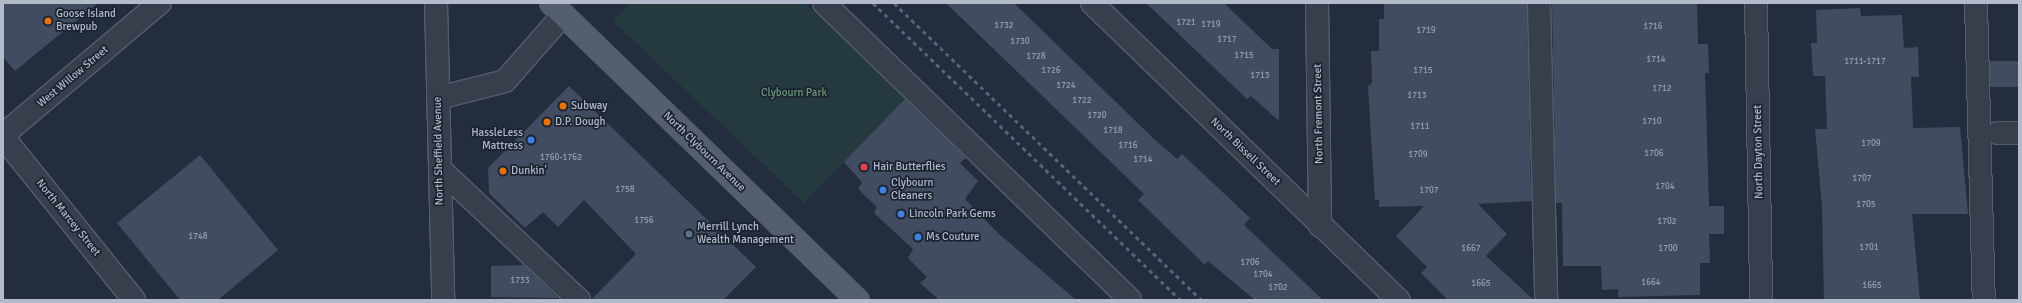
<!DOCTYPE html>
<style>
body{margin:0}
#map{position:relative;width:2022px;height:303px;overflow:hidden;background:#232d3d;font-family:Signika,sans-serif}
div>[style]{position:absolute}
.green>*{inset:0;background:#253a3e}
.building>*{inset:0;background:#424c60;transform-origin:0 0}
.roads{filter:drop-shadow(1px 0 #555d6b) drop-shadow(-1px 0 #555d6b) drop-shadow(0 1px #555d6b) drop-shadow(0 -1px #555d6b)}
.minor>*{height:22px;margin:-11px;padding:0 11px;transform-origin:11px;border-radius:11px;background:#373f4d}
.major>*{height:22px;margin:-11px;padding:0 11px;transform-origin:11px;border-radius:11px;background:#555e6e}
.rail>*{height:3px;margin-top:-1.5px;transform-origin:0;background:repeating-linear-gradient(90deg,#596375 0 4px,transparent 0 8px)}
.dots>*{width:11px;height:11px;translate:-50% -50%;box-sizing:border-box;border:2px solid #1c2432;border-radius:50%}
span{translate:-50% -50%;white-space:nowrap;text-align:center;line-height:1.15;-webkit-text-stroke:3.5px #1c2432;paint-order:stroke}
.number-label{font-size:9px;color:#979eaf}
.number-label span{-webkit-text-stroke-width:0}
.poi-label{font-size:11px;color:#b3bac9}
.left{translate:0 -50%;text-align:left}
.right{translate:-100% -50%;text-align:right}
.street-label{font-size:11px;color:#b3bac9}
.park-label{font-size:11px;color:#699a77}
.frame{position:absolute;inset:0;border:4px solid #b3bac9;pointer-events:none}
</style>
<div id="map">
<div class="green">
<div style="clip-path:polygon(630px 3px,805px 3px,906px 99px,804px 203px,613px 21px)"></div>
</div>
<div class="building">
<div style="clip-path:polygon(3px 3px,98px 3px,15px 71px,3px 57px)"></div>
<div style="clip-path:polygon(946px 3px,1014px 3px,1153px 138px,1177px 159px,1182px 154px,1230px 199px,1250px 218px,1244px 225px,1323px 300px,1255px 300px,1208px 261px,1205px 265px,1138px 200px,1144px 194px)"></div>
<div style="clip-path:polygon(1146px 3px,1224px 3px,1272px 49px,1279px 49px,1279px 121px,1251px 96px,1247px 99px)"></div>
<div style="clip-path:polygon(1384px 3px,1527px 3px,1531px 201px,1478px 204px,1507px 234px,1486px 256px,1534px 300px,1448px 300px,1421px 273px,1427px 267px,1396px 236px,1424px 206px,1379px 207px,1379px 200px,1375px 200px,1368px 86px,1372px 83px,1371px 51px,1379px 51px,1379px 19px,1384px 19px)"></div>
<div style="clip-path:polygon(1552px 3px,1697px 3px,1698px 44px,1708px 44px,1709px 73px,1705px 73px,1709px 206px,1724px 206px,1724px 234px,1709px 234px,1710px 263px,1700px 263px,1700px 295px,1618px 297px,1618px 289px,1602px 290px,1601px 266px,1563px 266px,1562px 203px,1556px 203px)"></div>
<div style="clip-path:polygon(1860px 8px,1861px 16px,1902px 15px,1904px 48px,1918px 47px,1919px 77px,1911px 77px,1913px 128px,1960px 127px,1968px 214px,1912px 214px,1920px 300px,1824px 300px,1822px 206px,1815px 129px,1827px 129px,1825px 76px,1813px 76px,1811px 43px,1817px 43px,1816px 10px)"></div>
<div style="left:1990px;top:61px;width:29px;height:26px"></div>
<div style="clip-path:polygon(569px 86px,756px 267px,723px 300px,591px 300px,636px 254px,584px 200px,558px 227px,543px 212px,525px 228px,489px 193px,488px 168px)"></div>
<div style="clip-path:polygon(905px 99px,966px 158px,960px 163px,978px 181px,965px 199px,999px 234px,1076px 300px,939px 300px,920px 283px,927px 277px,908px 258px,913px 249px,874px 213px,877px 207px,858px 189px,862px 182px,844px 162px)"></div>
<div style="clip-path:polygon(200px 155px,278px 250px,218px 300px,180px 300px,117px 223px)"></div>
<div style="clip-path:polygon(524px 265px,558px 298px,491px 297px,491px 266px)"></div>
</div>
<div class="roads">
<div class="minor">
<div style="left:436px;top:3px;width:297px;rotate:88.6deg"></div>
<div style="left:824px;top:3px;width:426px;rotate:44.1deg"></div>
<div style="left:1092px;top:3px;width:427px;rotate:44.1deg"></div>
<div style="left:1317px;top:3px;width:223px;rotate:89.2deg"></div>
<div style="left:1539px;top:3px;width:297px;rotate:88.6deg"></div>
<div style="left:1756px;top:3px;width:297px;rotate:89deg"></div>
<div style="left:1976px;top:3px;width:297px;rotate:88.5deg"></div>
<div style="left:438px;top:98px;width:69px;rotate:-14.2deg"></div>
<div style="left:505px;top:81px;width:88px;rotate:-48.7deg"></div>
<div style="left:1998px;top:133px;width:21px"></div>
<div style="left:3px;top:135px;width:205px;rotate:-40.1deg"></div>
<div style="left:3px;top:137px;width:209px;rotate:51.2deg"></div>
<div style="left:440px;top:169px;width:191px;rotate:43.3deg"></div>
</div>
<div class="major">
<div style="left:551px;top:3px;width:427px;rotate:44.1deg"></div>
</div>
</div>
<div class="rail">
<div style="left:873px;top:3px;width:428px;rotate:44deg"></div>
<div style="left:894px;top:3px;width:428px;rotate:44deg"></div>
</div>
<div class="dots">
<div style="left:48px;top:21px;background:#e8710a"></div>
<div style="left:563px;top:106px;background:#e8710a"></div>
<div style="left:547px;top:122px;background:#e8710a"></div>
<div style="left:531px;top:140px;background:#3f7fe0"></div>
<div style="left:864px;top:167px;background:#e0444e"></div>
<div style="left:503px;top:171px;background:#e8710a"></div>
<div style="left:883px;top:190px;background:#3f7fe0"></div>
<div style="left:901px;top:214px;background:#3f7fe0"></div>
<div style="left:689px;top:234px;background:#5c6f8a"></div>
<div style="left:918px;top:237px;background:#3f7fe0"></div>
</div>
<div class="number-label">
<span style="left:1186px;top:23px">1721</span>
<span style="left:1211px;top:25px">1719</span>
<span style="left:1004px;top:26px">1732</span>
<span style="left:1653px;top:27px">1716</span>
<span style="left:1426px;top:31px">1719</span>
<span style="left:1227px;top:40px">1717</span>
<span style="left:1020px;top:42px">1730</span>
<span style="left:1244px;top:56px">1715</span>
<span style="left:1036px;top:57px">1728</span>
<span style="left:1656px;top:60px">1714</span>
<span style="left:1865px;top:62px">1711-1717</span>
<span style="left:1051px;top:71px">1726</span>
<span style="left:1423px;top:71px">1715</span>
<span style="left:1260px;top:76px">1713</span>
<span style="left:1066px;top:86px">1724</span>
<span style="left:1662px;top:89px">1712</span>
<span style="left:1417px;top:96px">1713</span>
<span style="left:1082px;top:101px">1722</span>
<span style="left:1097px;top:116px">1720</span>
<span style="left:1652px;top:122px">1710</span>
<span style="left:1420px;top:127px">1711</span>
<span style="left:1113px;top:131px">1718</span>
<span style="left:1871px;top:144px">1709</span>
<span style="left:1128px;top:146px">1716</span>
<span style="left:1654px;top:154px">1706</span>
<span style="left:1418px;top:155px">1709</span>
<span style="left:561px;top:158px">1760-1762</span>
<span style="left:1143px;top:160px">1714</span>
<span style="left:1862px;top:179px">1707</span>
<span style="left:1665px;top:187px">1704</span>
<span style="left:625px;top:190px">1758</span>
<span style="left:1429px;top:191px">1707</span>
<span style="left:1866px;top:205px">1705</span>
<span style="left:644px;top:221px">1756</span>
<span style="left:1667px;top:222px">1702</span>
<span style="left:198px;top:237px">1748</span>
<span style="left:1869px;top:248px">1701</span>
<span style="left:1471px;top:249px">1667</span>
<span style="left:1668px;top:249px">1700</span>
<span style="left:1250px;top:263px">1706</span>
<span style="left:1263px;top:275px">1704</span>
<span style="left:520px;top:281px">1733</span>
<span style="left:1651px;top:283px">1664</span>
<span style="left:1481px;top:284px">1665</span>
<span style="left:1872px;top:286px">1665</span>
<span style="left:1278px;top:288px">1702</span>
</div>
<div class="poi-label">
<span class="left" style="left:56px;top:21px">Goose Island<br>Brewpub</span>
<span class="left" style="left:571px;top:106px">Subway</span>
<span class="left" style="left:555px;top:122px">D.P. Dough</span>
<span class="right" style="left:523px;top:140px">HassleLess<br>Mattress</span>
<span class="left" style="left:873px;top:167px">Hair Butterflies</span>
<span class="left" style="left:511px;top:171px">Dunkin'</span>
<span class="left" style="left:891px;top:190px">Clybourn<br>Cleaners</span>
<span class="left" style="left:909px;top:214px">Lincoln Park Gems</span>
<span class="left" style="left:697px;top:234px">Merrill Lynch<br>Wealth Management</span>
<span class="left" style="left:926px;top:237px">Ms Couture</span>
</div>
<div class="street-label">
<span style="left:73px;top:77px;rotate:-40deg">West Willow Street</span>
<span style="left:1319px;top:114px;rotate:-91deg">North Fremont Street</span>
<span style="left:439px;top:151px;rotate:-91deg">North Sheffield Avenue</span>
<span style="left:704px;top:152px;rotate:44deg">North Clybourn Avenue</span>
<span style="left:1245px;top:152px;rotate:44deg">North Bissell Street</span>
<span style="left:1759px;top:152px;rotate:-91deg">North Dayton Street</span>
<span style="left:68px;top:218px;rotate:51deg">North Marcey Street</span>
</div>
<div class="park-label">
<span style="left:794px;top:93px">Clybourn Park</span>
</div>
<div class="frame"></div>
</div>
